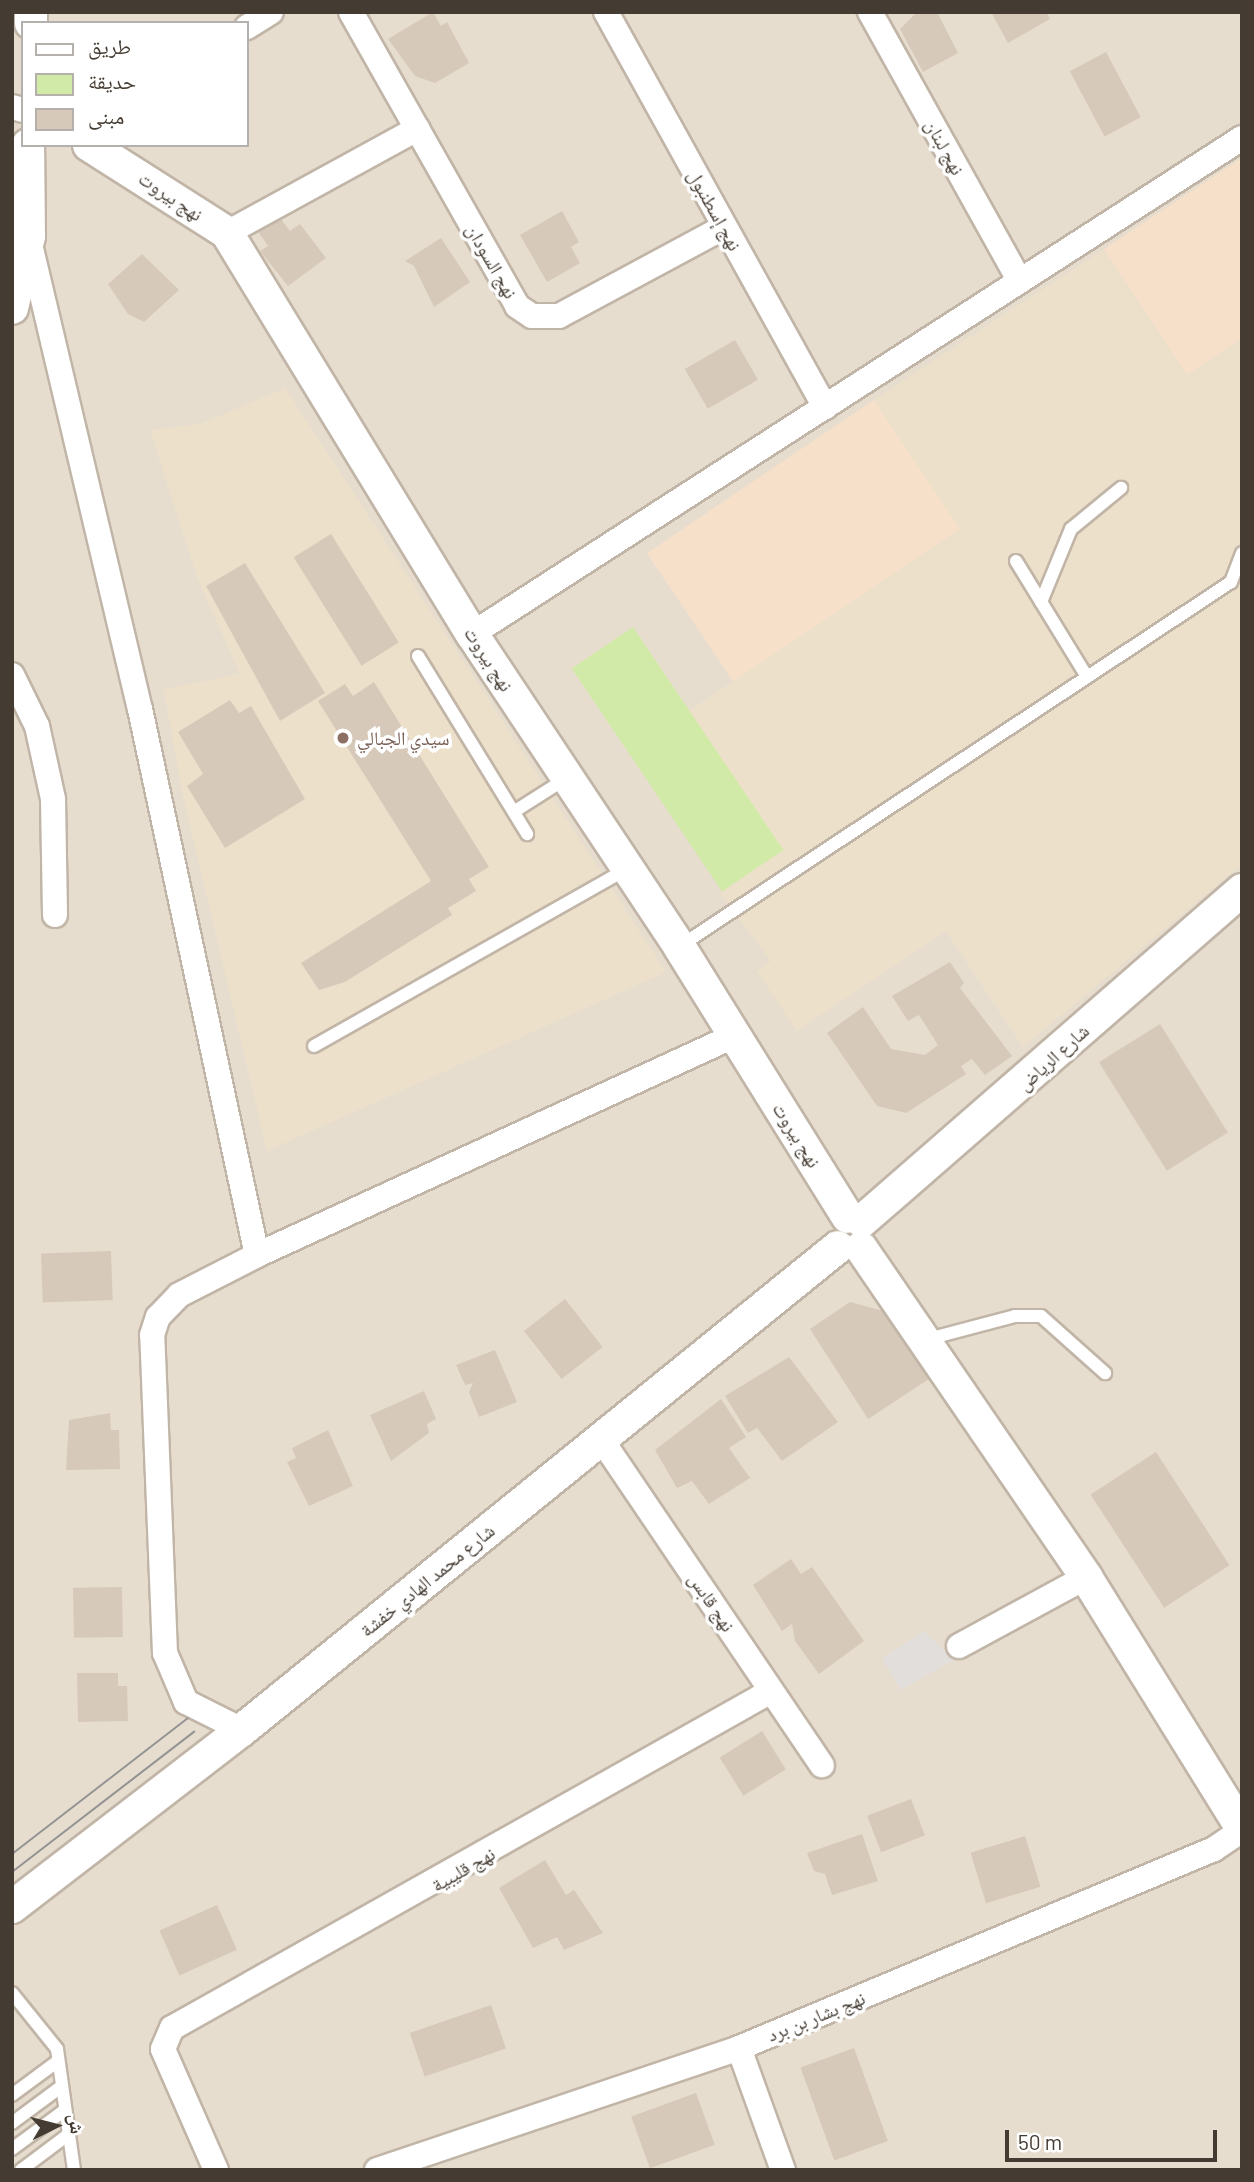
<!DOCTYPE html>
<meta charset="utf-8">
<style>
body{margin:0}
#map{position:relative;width:1254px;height:2182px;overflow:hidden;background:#f2ece1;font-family:Barlow,"Noto Naskh Arabic",sans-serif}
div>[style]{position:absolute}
.residential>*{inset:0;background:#e7ddcf}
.commercial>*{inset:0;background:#f7e0ca;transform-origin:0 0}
.education>*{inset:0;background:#ede0ca}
.green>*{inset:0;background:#d2eaa7;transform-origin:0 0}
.parking>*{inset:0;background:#e2dedb}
.building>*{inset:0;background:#d7c9b9;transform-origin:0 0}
.roads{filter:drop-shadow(2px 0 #c1b5a7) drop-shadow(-2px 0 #c1b5a7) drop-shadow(0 2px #c1b5a7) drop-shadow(0 -2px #c1b5a7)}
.service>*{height:12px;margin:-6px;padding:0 6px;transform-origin:6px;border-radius:6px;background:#fff}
.minor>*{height:24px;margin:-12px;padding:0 12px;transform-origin:12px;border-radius:12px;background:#fff}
.tertiary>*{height:32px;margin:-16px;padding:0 16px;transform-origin:16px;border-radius:16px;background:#fff}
.tram>*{height:2px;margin:-1px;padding:0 1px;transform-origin:1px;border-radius:1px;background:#939393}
.dots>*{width:19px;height:19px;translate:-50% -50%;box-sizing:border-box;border:4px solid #fff;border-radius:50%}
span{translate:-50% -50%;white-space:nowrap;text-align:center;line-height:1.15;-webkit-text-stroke:7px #fff;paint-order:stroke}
.street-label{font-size:19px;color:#443b32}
.education-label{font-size:19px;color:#785e54}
.left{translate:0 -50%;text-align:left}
.frame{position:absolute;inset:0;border:14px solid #443b32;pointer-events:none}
.legend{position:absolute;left:21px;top:21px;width:228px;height:126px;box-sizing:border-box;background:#fff;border:2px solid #b4b1ad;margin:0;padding:9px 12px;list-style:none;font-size:21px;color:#443b32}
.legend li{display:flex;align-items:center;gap:14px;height:35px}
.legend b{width:35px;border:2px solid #b4b1ad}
.north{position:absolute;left:21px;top:2091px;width:70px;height:70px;-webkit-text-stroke:5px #fff;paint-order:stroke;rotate:84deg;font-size:19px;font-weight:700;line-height:28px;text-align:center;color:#443b32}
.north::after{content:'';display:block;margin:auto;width:24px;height:32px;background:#443b32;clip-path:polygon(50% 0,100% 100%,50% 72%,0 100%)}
.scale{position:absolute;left:1005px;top:2130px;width:212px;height:32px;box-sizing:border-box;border:4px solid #443b32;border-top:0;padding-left:9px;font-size:21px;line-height:24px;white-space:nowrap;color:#443b32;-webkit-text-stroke:5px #fff;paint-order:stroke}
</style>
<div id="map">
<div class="residential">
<div style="clip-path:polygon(evenodd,12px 12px,1242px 12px,1242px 2170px,12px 2170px,12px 12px,23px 23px,247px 23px,247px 145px,23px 145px,23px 23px)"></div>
</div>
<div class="commercial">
<div style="clip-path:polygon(1242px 158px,1242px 338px,1187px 375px,1104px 249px)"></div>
<div style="left:874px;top:400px;width:155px;height:274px;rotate:56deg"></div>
</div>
<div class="education">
<div style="clip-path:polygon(1104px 249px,1187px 375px,1242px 338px,1242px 864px,1023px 1047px,946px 931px,797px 1031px,757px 971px,771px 961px,720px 893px,782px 851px,689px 711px,960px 529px,874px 400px)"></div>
<div style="clip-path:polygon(285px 388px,666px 972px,267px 1151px,181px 787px,164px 689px,240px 674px,197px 577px,150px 430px,200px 424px)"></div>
</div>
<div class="green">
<div style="left:633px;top:627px;width:269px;height:74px;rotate:56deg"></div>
</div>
<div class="parking">
<div style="clip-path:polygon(924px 1631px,954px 1660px,901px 1690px,882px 1658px)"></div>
</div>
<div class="building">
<div style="clip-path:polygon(433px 12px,441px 26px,447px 22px,469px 63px,435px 83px,415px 76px,388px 39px)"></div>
<div style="clip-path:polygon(917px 12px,937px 12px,958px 53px,923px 72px,900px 29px)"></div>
<div style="clip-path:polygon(991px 12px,1046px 12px,1050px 19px,1008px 43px)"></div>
<div style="left:1106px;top:52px;width:74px;height:41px;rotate:62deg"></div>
<div style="clip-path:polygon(562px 211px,579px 242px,571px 247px,580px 263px,547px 282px,520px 235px)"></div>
<div style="clip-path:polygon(281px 219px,290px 231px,300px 224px,326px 258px,288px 286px,260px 251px,268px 246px,257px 230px)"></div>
<div style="clip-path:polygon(441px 238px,470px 282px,434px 307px,414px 266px,405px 261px)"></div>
<div style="clip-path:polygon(142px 254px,179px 290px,144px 322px,128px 314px,108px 284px)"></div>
<div style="left:735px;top:340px;width:46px;height:58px;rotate:60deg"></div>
<div style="left:331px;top:534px;width:128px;height:44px;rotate:58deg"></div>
<div style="clip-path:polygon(245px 563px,325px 693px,280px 721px,206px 586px)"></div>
<div style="clip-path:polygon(374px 682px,489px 867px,469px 879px,476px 891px,448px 908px,452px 915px,345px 982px,319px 990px,301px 963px,431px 881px,318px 701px,345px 684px,353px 696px)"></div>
<div style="clip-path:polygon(230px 700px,239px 713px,251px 706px,305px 799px,225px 848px,187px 786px,203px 774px,178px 732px)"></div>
<div style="clip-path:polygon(950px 962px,964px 983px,960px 988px,1012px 1056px,985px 1075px,972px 1059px,961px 1066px,966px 1074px,906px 1113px,877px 1106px,827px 1033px,863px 1007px,891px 1049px,925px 1055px,938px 1045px,919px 1015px,908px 1021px,892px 996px)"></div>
<div style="left:1160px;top:1024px;width:128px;height:72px;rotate:58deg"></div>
<div style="left:111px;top:1251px;width:49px;height:70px;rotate:88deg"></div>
<div style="left:565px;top:1299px;width:61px;height:52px;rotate:52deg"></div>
<div style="clip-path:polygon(850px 1302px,887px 1312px,929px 1379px,868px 1419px,810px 1329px)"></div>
<div style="clip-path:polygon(495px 1350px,517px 1402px,479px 1417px,469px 1392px,473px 1383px,465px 1385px,456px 1365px)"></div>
<div style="clip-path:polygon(789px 1357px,838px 1422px,782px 1461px,757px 1428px,748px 1433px,725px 1396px)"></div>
<div style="clip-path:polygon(424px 1391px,436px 1419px,427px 1424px,429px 1433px,391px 1461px,370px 1415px)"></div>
<div style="clip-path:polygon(721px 1399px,746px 1437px,729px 1448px,750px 1478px,709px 1504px,692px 1481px,677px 1488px,655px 1450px)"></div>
<div style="clip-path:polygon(110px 1413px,111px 1430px,119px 1430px,120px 1469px,66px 1470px,69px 1420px)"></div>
<div style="clip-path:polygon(328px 1430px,353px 1486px,309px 1506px,287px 1462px,296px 1458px,292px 1448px)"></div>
<div style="left:1156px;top:1452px;width:135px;height:78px;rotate:57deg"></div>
<div style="clip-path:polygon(791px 1559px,801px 1574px,812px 1567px,864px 1641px,819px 1674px,795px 1641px,792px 1624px,782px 1631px,753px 1585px)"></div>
<div style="left:122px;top:1587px;width:50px;height:49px;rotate:89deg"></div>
<div style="clip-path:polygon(77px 1673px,118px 1673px,118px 1686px,127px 1686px,128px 1721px,78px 1722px)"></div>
<div style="left:762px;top:1731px;width:45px;height:50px;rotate:58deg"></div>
<div style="left:911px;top:1799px;width:39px;height:47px;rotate:69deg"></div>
<div style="clip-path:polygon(862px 1834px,878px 1881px,832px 1895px,825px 1874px,814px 1871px,807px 1853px)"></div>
<div style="left:1025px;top:1836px;width:53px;height:57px;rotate:73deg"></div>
<div style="clip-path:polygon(545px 1860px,566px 1895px,574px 1890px,603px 1933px,564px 1950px,557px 1937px,533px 1948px,499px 1888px)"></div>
<div style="left:217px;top:1905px;width:49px;height:63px;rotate:66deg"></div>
<div style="left:491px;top:2005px;width:46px;height:86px;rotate:71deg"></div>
<div style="left:854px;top:2048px;width:99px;height:57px;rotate:70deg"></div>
<div style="left:696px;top:2093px;width:55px;height:69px;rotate:70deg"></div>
</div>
<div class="roads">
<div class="service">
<div style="left:1016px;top:561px;width:136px;rotate:58.5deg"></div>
<div style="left:1041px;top:602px;width:79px;rotate:-67.7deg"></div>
<div style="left:1071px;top:529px;width:65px;rotate:-39.4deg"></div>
<div style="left:418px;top:656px;width:209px;rotate:58.5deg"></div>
<div style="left:515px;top:811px;width:62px;rotate:-32.4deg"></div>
<div style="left:680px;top:946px;width:660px;rotate:-33.45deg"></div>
<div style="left:1231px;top:582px;width:31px;rotate:-69deg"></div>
<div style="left:314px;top:1046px;width:360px;rotate:-29.5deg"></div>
<div style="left:928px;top:1339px;width:90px;rotate:-14.8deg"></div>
<div style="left:1015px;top:1316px;width:26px"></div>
<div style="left:1041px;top:1316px;width:86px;rotate:41.7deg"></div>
<div style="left:12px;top:1993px;width:72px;rotate:51.2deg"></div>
<div style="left:57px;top:2049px;width:122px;rotate:82deg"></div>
<div style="left:12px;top:2095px;width:57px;rotate:-36.5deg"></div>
<div style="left:12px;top:2123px;width:62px;rotate:-36.5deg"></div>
<div style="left:12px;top:2149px;width:66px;rotate:-36.3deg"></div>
<div style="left:21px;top:2170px;width:60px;rotate:-36.9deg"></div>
</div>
<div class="minor">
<div style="left:351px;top:12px;width:338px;rotate:60.5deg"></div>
<div style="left:517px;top:306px;width:18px;rotate:34deg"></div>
<div style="left:532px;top:316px;width:27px"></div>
<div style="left:559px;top:316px;width:187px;rotate:-28.3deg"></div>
<div style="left:606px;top:12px;width:452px;rotate:61deg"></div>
<div style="left:870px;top:12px;width:308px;rotate:60.9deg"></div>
<div style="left:247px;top:27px;width:28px;rotate:-32deg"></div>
<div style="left:12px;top:107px;width:11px;rotate:15deg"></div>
<div style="left:227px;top:233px;width:217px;rotate:-28.7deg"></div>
<div style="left:29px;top:240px;width:482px;rotate:76.7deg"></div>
<div style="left:140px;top:709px;width:558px;rotate:77.91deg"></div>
<div style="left:472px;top:634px;width:916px;rotate:-32.79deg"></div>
<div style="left:12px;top:675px;width:57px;rotate:63.9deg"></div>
<div style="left:37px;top:726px;width:75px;rotate:77.6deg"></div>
<div style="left:53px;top:799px;width:116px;rotate:89deg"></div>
<div style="left:601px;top:1439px;width:394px;rotate:55.9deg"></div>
<div style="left:959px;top:1646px;width:145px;rotate:-28.5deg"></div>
<div style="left:242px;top:1730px;width:63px;rotate:-153.4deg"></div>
<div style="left:186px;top:1702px;width:53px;rotate:-113.2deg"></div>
<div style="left:165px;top:1653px;width:318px;rotate:-92.3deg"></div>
<div style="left:152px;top:1335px;width:19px;rotate:-72deg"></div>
<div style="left:158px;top:1317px;width:30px;rotate:-46deg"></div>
<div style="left:179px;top:1295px;width:88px;rotate:-27.1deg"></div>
<div style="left:257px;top:1255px;width:527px;rotate:-24.67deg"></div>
<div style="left:739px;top:2048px;width:130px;rotate:70.2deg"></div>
<div style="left:216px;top:2170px;width:132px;rotate:-113.7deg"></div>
<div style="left:163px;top:2049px;width:23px;rotate:-67deg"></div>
<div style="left:172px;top:2028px;width:687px;rotate:-29.36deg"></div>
<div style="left:377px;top:2170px;width:382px;rotate:-18.6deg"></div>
<div style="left:739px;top:2048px;width:515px;rotate:-22.73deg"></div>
<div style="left:1214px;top:1849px;width:34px;rotate:-34deg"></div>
</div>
<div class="tertiary">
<div style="left:31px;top:23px;width:11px;rotate:-90deg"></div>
<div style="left:89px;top:145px;width:164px;rotate:32.5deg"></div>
<div style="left:227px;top:233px;width:470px;rotate:58.6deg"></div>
<div style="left:472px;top:634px;width:374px;rotate:56.4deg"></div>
<div style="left:679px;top:946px;width:319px;rotate:58.1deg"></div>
<div style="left:12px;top:308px;width:74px;rotate:-76.7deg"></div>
<div style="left:29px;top:236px;width:91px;rotate:-90.6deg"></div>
<div style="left:862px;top:1221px;width:504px;rotate:-41.06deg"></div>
<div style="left:861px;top:1248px;width:399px;rotate:55.6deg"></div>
<div style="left:1086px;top:1577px;width:296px;rotate:58.2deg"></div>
<div style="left:12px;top:1907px;width:290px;rotate:-37.6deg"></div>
<div style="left:242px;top:1730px;width:767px;rotate:-39.02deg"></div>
</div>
</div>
<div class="tram">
<div style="left:12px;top:1854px;width:222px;rotate:-37.7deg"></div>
<div style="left:12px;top:1872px;width:230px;rotate:-37.6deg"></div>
</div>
<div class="dots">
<div style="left:343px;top:738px;background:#8d6e63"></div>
</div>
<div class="street-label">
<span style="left:945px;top:147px;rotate:61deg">نهج لبنان</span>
<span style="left:171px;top:196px;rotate:34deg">نهج بيروت</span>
<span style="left:715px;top:210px;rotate:61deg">نهج إسطنبول</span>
<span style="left:492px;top:261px;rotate:60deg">نهج السودان</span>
<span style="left:489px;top:659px;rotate:57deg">نهج بيروت</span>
<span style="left:1053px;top:1057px;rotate:-42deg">شارع الرياض</span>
<span style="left:797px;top:1135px;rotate:58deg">نهج بيروت</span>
<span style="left:427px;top:1580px;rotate:-39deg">شارع محمد الهادي خفشة</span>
<span style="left:712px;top:1602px;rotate:56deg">نهج قابس</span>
<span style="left:463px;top:1869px;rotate:-30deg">نهج قليبية</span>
<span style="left:816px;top:2016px;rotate:-22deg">نهج بشار بن برد</span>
</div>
<div class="education-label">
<span class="left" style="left:357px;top:738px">سيدي الجبالي</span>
</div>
<div class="frame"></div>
<ul class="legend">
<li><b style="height:9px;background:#fff"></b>طريق</li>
<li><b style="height:19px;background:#d2eaa7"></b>حديقة</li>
<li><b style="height:19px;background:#d7c9b9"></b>مبنى</li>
</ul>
<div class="north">ش</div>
<div class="scale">50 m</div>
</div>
